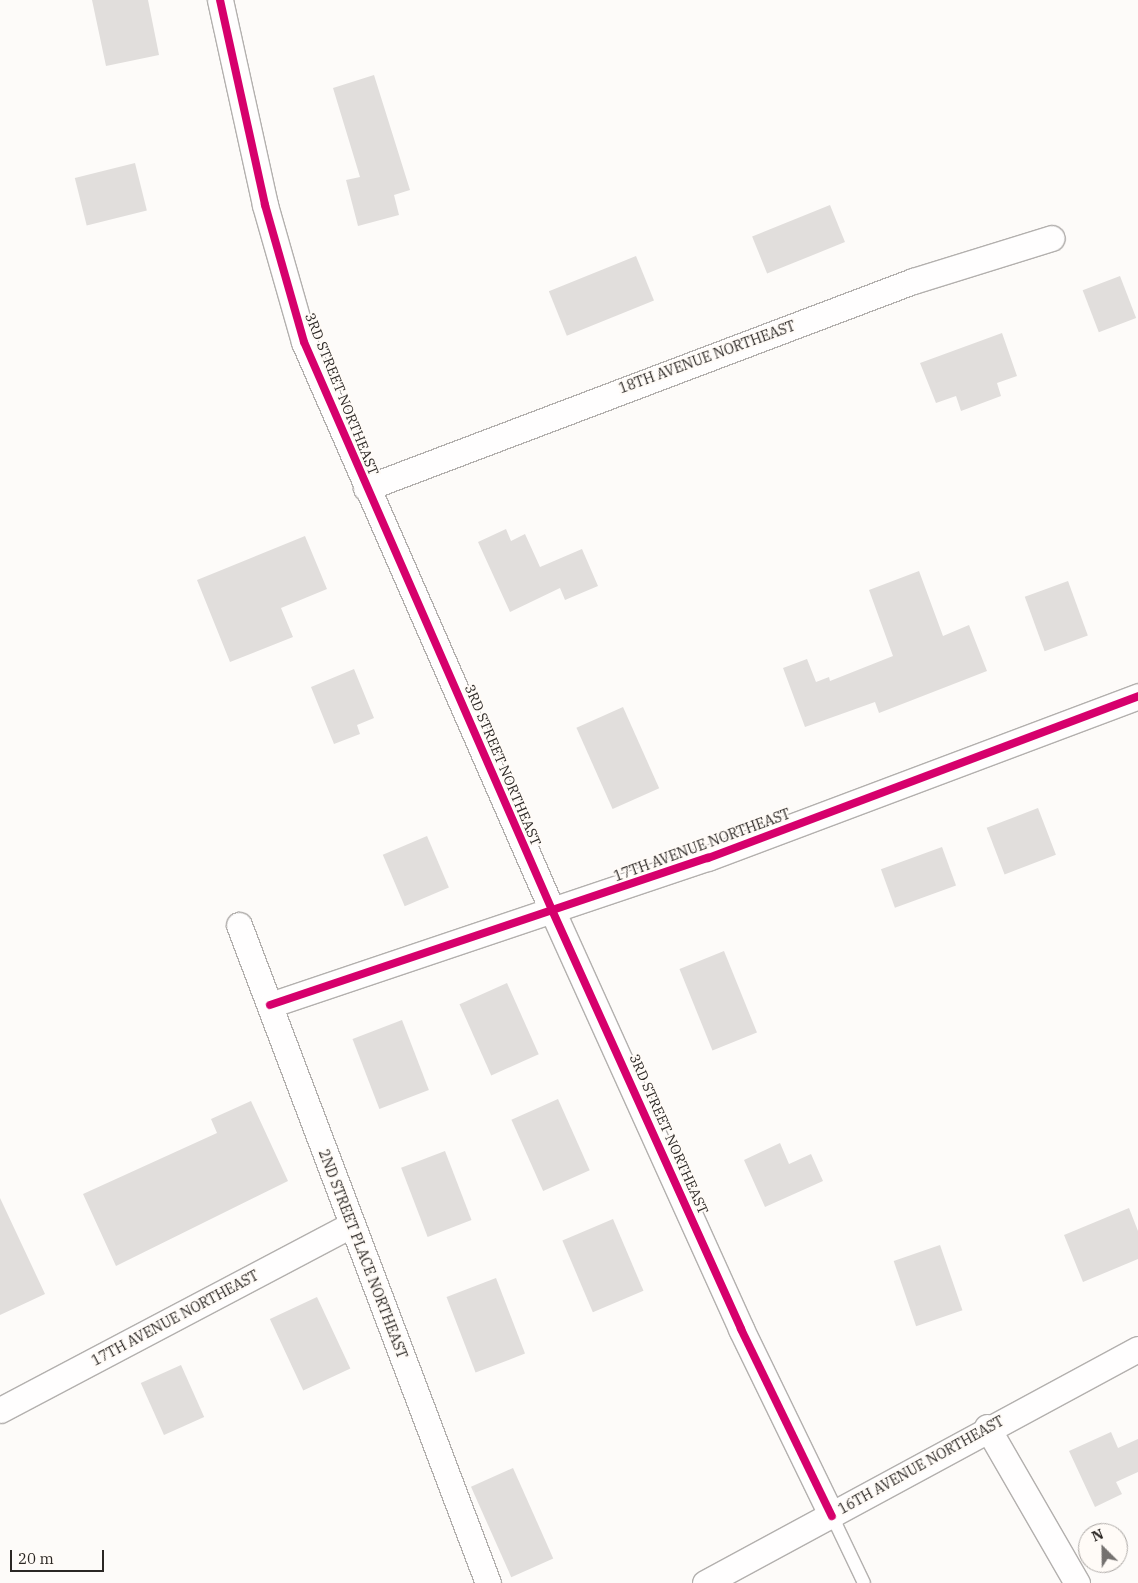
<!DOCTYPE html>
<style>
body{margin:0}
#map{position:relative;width:1138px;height:1583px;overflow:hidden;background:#fdfbf9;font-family:"IBM Plex Serif",serif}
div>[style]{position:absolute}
.building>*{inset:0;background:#e1dedc;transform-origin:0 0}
.roads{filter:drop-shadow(1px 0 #b3b0ae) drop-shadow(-1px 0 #b3b0ae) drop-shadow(0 1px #b3b0ae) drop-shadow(0 -1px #b3b0ae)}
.lane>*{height:12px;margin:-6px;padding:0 6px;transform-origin:6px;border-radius:6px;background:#fffefe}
.street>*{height:25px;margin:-12.5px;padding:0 12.5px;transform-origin:12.5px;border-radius:12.5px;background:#fffefe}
.cycleway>*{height:8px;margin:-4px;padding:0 4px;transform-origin:4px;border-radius:4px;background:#d6006c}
span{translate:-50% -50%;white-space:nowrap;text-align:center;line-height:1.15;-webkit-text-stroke:4px #fffbf7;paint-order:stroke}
.street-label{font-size:14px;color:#2b2724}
.north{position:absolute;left:1078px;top:1523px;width:50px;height:50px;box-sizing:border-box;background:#fffbf7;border:1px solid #aaa6a3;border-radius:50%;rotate:337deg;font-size:14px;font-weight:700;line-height:20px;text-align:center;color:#2b2724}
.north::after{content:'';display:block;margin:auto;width:18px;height:22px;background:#74716f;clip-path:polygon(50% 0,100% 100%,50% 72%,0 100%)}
.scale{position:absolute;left:10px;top:1550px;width:94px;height:22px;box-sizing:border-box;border:2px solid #2b2724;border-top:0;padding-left:6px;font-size:15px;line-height:18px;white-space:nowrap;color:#2b2724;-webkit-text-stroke:4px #fffbf7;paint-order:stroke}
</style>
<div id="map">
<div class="building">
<div style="clip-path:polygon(92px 0,148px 0,159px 55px,106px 66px)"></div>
<div style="clip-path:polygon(374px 75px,410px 190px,394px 195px,399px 215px,358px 226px,346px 180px,360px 177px,333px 88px)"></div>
<div style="left:135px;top:163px;width:49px;height:62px;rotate:76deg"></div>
<div style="left:830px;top:205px;width:40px;height:84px;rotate:68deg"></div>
<div style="left:636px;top:256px;width:48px;height:94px;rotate:68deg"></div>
<div style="left:1120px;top:276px;width:45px;height:40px;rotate:69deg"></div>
<div style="clip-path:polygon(1002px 333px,1017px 376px,997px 383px,1001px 396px,961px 411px,956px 396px,936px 403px,920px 363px)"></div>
<div style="clip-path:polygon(506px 529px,511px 541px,525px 534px,540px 567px,582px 549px,598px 586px,565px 600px,560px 588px,510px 612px,478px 542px)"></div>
<div style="clip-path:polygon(305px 536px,327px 589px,281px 608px,293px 637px,230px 662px,197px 580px)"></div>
<div style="clip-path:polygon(919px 571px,943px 636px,969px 625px,987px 671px,879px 713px,875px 702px,805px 727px,783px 668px,807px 659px,816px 682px,829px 677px,830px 681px,893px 656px,869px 590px)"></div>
<div style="left:1068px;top:581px;width:58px;height:46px;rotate:70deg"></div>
<div style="clip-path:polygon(354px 669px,374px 718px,357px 725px,360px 734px,334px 744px,311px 687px)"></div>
<div style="left:623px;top:707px;width:89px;height:51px;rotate:66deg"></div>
<div style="left:1038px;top:808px;width:50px;height:55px;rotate:69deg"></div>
<div style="left:427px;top:836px;width:56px;height:48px;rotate:67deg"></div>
<div style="left:942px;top:847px;width:41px;height:65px;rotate:70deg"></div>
<div style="left:724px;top:951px;width:88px;height:48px;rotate:68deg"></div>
<div style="left:507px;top:983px;width:78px;height:52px;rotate:66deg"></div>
<div style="left:402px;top:1020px;width:75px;height:53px;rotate:69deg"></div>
<div style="left:558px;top:1099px;width:78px;height:51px;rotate:66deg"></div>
<div style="clip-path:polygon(251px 1101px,288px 1181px,116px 1266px,83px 1194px,217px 1133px,211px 1119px)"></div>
<div style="clip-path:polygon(780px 1143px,789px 1164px,811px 1154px,823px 1181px,765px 1207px,744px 1160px)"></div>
<div style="left:445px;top:1151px;width:74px;height:47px;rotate:69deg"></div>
<div style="clip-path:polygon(0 1198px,45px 1294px,0 1315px)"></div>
<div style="clip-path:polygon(1129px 1208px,1138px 1231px,1138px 1259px,1083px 1282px,1064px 1235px)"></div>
<div style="left:613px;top:1219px;width:78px;height:55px;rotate:67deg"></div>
<div style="left:940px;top:1245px;width:69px;height:49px;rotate:71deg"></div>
<div style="left:496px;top:1278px;width:81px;height:53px;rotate:69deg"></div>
<div style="left:317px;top:1297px;width:79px;height:52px;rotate:65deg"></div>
<div style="left:181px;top:1365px;width:57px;height:44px;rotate:66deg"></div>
<div style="clip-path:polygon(1111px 1432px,1118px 1448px,1138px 1439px,1138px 1472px,1116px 1482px,1122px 1494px,1095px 1507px,1069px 1451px)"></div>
<div style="left:513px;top:1468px;width:99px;height:46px;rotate:66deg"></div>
</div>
<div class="roads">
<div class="lane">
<div style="left:832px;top:1516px;width:74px;rotate:64.5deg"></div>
</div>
<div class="street">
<div style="left:220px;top:0;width:210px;rotate:77.6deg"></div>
<div style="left:265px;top:205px;width:142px;rotate:74.1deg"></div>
<div style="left:304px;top:342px;width:620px;rotate:66.41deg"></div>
<div style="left:552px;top:910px;width:460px;rotate:65.7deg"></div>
<div style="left:741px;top:1329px;width:208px;rotate:64.1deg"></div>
<div style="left:366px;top:488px;width:585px;rotate:-20.73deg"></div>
<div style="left:913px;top:281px;width:145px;rotate:-17.2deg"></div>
<div style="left:239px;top:925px;width:704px;rotate:69.27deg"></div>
<div style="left:270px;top:1005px;width:462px;rotate:-18.6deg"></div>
<div style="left:708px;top:858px;width:460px;rotate:-20.6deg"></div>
<div style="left:0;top:1410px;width:397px;rotate:-27.8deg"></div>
<div style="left:987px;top:1427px;width:180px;rotate:60deg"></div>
<div style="left:705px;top:1583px;width:492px;rotate:-28.4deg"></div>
</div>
</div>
<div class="cycleway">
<div style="left:220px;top:0;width:210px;rotate:77.6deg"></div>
<div style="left:265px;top:205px;width:142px;rotate:74.1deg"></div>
<div style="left:304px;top:342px;width:620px;rotate:66.41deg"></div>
<div style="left:552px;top:910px;width:460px;rotate:65.7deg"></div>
<div style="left:741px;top:1329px;width:208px;rotate:64.1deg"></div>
<div style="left:270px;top:1005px;width:462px;rotate:-18.6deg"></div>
<div style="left:708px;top:858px;width:460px;rotate:-20.6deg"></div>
</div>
<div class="street-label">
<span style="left:707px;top:357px;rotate:-20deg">18TH AVENUE NORTHEAST</span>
<span style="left:342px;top:394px;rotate:68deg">3RD STREET NORTHEAST</span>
<span style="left:503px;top:765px;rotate:67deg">3RD STREET NORTHEAST</span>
<span style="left:702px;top:845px;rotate:-20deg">17TH AVENUE NORTHEAST</span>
<span style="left:669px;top:1134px;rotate:66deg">3RD STREET NORTHEAST</span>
<span style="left:363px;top:1254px;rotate:69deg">2ND STREET PLACE NORTHEAST</span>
<span style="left:175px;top:1318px;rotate:-28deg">17TH AVENUE NORTHEAST</span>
<span style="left:921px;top:1465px;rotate:-29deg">16TH AVENUE NORTHEAST</span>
</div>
<div class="north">N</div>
<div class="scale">20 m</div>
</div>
